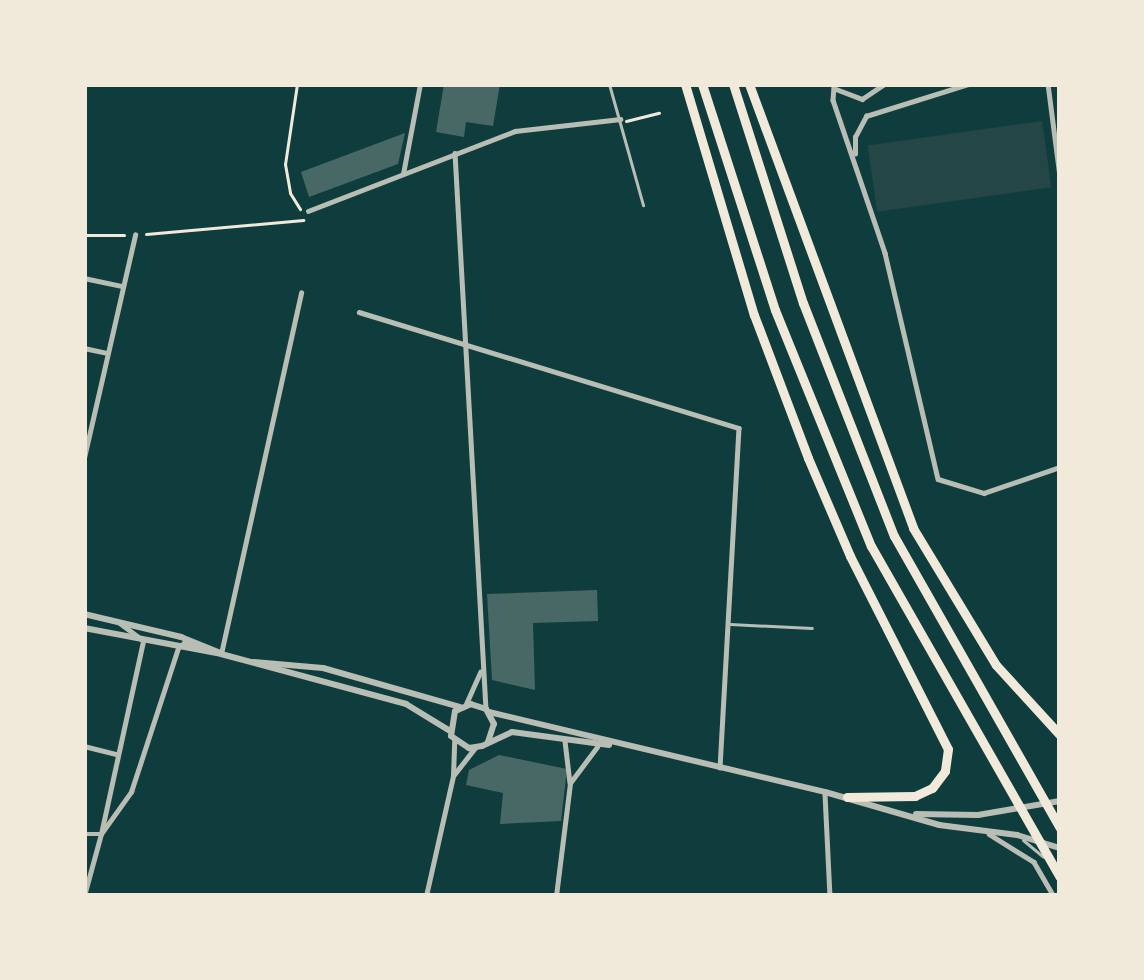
<!DOCTYPE html>
<style>
body{margin:0}
#map{position:relative;width:1144px;height:980px;overflow:hidden;background:#0f3d3e;font-family:"Times New Roman",serif}
div>[style]{position:absolute}
.green>*{inset:0;background:#244646;transform-origin:0 0}
.building>*{inset:0;background:#486865}
.path>*{height:3px;margin:-1.5px;padding:0 1.5px;transform-origin:1.5px;border-radius:1.5px;background:#f1e9da}
.service>*{height:3px;margin:-1.5px;padding:0 1.5px;transform-origin:1.5px;border-radius:1.5px;background:#b8beb3}
.minor>*{height:4.5px;margin:-2.25px;padding:0 2.25px;transform-origin:2.25px;border-radius:2.25px;background:#b8beb3}
.tertiary>*{height:6px;margin:-3px;padding:0 3px;transform-origin:3px;border-radius:3px;background:#b8beb3}
.motorway>*{height:9px;margin:-4.5px;padding:0 4.5px;transform-origin:4.5px;border-radius:4.5px;background:#f1e9da}
span{translate:-50% -50%;white-space:nowrap;text-align:center;line-height:1.15;-webkit-text-stroke:9px #f1e9da;paint-order:stroke}
.frame{position:absolute;inset:0;border:87px solid #f1e9da;pointer-events:none}
</style>
<div id="map">
<div class="green">
<div style="left:1042px;top:121px;width:67px;height:176px;rotate:82deg"></div>
</div>
<div class="building">
<div style="clip-path:polygon(444px 84px,500px 84px,493px 126px,466px 122px,464px 137px,436px 132px)"></div>
<div style="clip-path:polygon(405px 133px,398px 164px,309px 197px,301px 172px)"></div>
<div style="clip-path:polygon(597px 590px,598px 621px,533px 623px,535px 690px,492px 680px,487px 594px)"></div>
<div style="clip-path:polygon(499px 755px,567px 769px,561px 821px,500px 824px,503px 793px,466px 785px,469px 770px)"></div>
</div>
<div class="path">
<div style="left:297px;top:84px;width:81px;rotate:98.5deg"></div>
<div style="left:285px;top:164px;width:29px;rotate:80deg"></div>
<div style="left:290px;top:193px;width:19px;rotate:58deg"></div>
<div style="left:626px;top:121px;width:34px;rotate:-14deg"></div>
<div style="left:146px;top:234px;width:158px;rotate:-5.1deg"></div>
<div style="left:84px;top:235px;width:40px"></div>
</div>
<div class="service">
<div style="left:609px;top:84px;width:126px;rotate:74.3deg"></div>
<div style="left:730px;top:624px;width:82px;rotate:2.8deg"></div>
<div style="left:1023px;top:840px;width:26px;rotate:40deg"></div>
</div>
<div class="minor">
<div style="left:1048px;top:84px;width:93px;rotate:82.6deg"></div>
<div style="left:834px;top:86px;width:14px;rotate:94deg"></div>
<div style="left:833px;top:100px;width:162px;rotate:71.2deg"></div>
<div style="left:885px;top:253px;width:232px;rotate:76.8deg"></div>
<div style="left:938px;top:479px;width:48px;rotate:16.9deg"></div>
<div style="left:984px;top:493px;width:80px;rotate:-18.9deg"></div>
<div style="left:836px;top:89px;width:28px;rotate:21deg"></div>
<div style="left:862px;top:99px;width:27px;rotate:-34deg"></div>
<div style="left:455px;top:153px;width:557px;rotate:86.81deg"></div>
<div style="left:855px;top:154px;width:17px;rotate:-90deg"></div>
<div style="left:855px;top:137px;width:24px;rotate:-62deg"></div>
<div style="left:866px;top:116px;width:108px;rotate:-17.3deg"></div>
<div style="left:403px;top:174px;width:92px;rotate:-79.3deg"></div>
<div style="left:308px;top:211px;width:222px;rotate:-21.1deg"></div>
<div style="left:515px;top:131px;width:106px;rotate:-6.5deg"></div>
<div style="left:84px;top:278px;width:40px;rotate:12deg"></div>
<div style="left:359px;top:312px;width:397px;rotate:17deg"></div>
<div style="left:739px;top:428px;width:340px;rotate:93.2deg"></div>
<div style="left:84px;top:348px;width:24px;rotate:12deg"></div>
<div style="left:84px;top:458px;width:229px;rotate:-77.1deg"></div>
<div style="left:221px;top:654px;width:370px;rotate:-77.5deg"></div>
<div style="left:466px;top:704px;width:35px;rotate:-66deg"></div>
<div style="left:565px;top:741px;width:42px;rotate:83.2deg"></div>
<div style="left:570px;top:783px;width:45px;rotate:-53.1deg"></div>
<div style="left:84px;top:746px;width:34px;rotate:14deg"></div>
<div style="left:453px;top:776px;width:36px;rotate:-52deg"></div>
<div style="left:825px;top:794px;width:102px;rotate:87.2deg"></div>
<div style="left:84px;top:834px;width:17px"></div>
<div style="left:101px;top:834px;width:198px;rotate:-77.7deg"></div>
<div style="left:143px;top:641px;width:30px;rotate:-143deg"></div>
<div style="left:989px;top:834px;width:53px;rotate:31.9deg"></div>
<div style="left:1034px;top:862px;width:39px;rotate:60deg"></div>
<div style="left:84px;top:896px;width:64px;rotate:-74.7deg"></div>
<div style="left:101px;top:834px;width:52px;rotate:-54.5deg"></div>
<div style="left:131px;top:792px;width:151px;rotate:-71.9deg"></div>
<div style="left:178px;top:648px;width:8px;rotate:-40deg"></div>
<div style="left:184px;top:643px;width:12px;rotate:14deg"></div>
<div style="left:426px;top:896px;width:123px;rotate:-77.3deg"></div>
<div style="left:453px;top:776px;width:36px;rotate:-88deg"></div>
<div style="left:556px;top:896px;width:114px;rotate:-82.9deg"></div>
</div>
<div class="tertiary">
<div style="left:84px;top:614px;width:100px;rotate:13.3deg"></div>
<div style="left:181px;top:637px;width:40px;rotate:22deg"></div>
<div style="left:84px;top:628px;width:139px;rotate:10.7deg"></div>
<div style="left:221px;top:654px;width:192px;rotate:15.1deg"></div>
<div style="left:406px;top:704px;width:52px;rotate:31.5deg"></div>
<div style="left:254px;top:662px;width:69px;rotate:5deg"></div>
<div style="left:323px;top:668px;width:142px;rotate:15.9deg"></div>
<div style="left:489px;top:712px;width:345px;rotate:13.4deg"></div>
<div style="left:825px;top:792px;width:119px;rotate:16.1deg"></div>
<div style="left:939px;top:825px;width:79px;rotate:7.3deg"></div>
<div style="left:1017px;top:835px;width:45px;rotate:16.8deg"></div>
<div style="left:488px;top:742px;width:19px;rotate:-72deg"></div>
<div style="left:494px;top:724px;width:17px;rotate:-118deg"></div>
<div style="left:486px;top:709px;width:16px;rotate:-162deg"></div>
<div style="left:471px;top:704px;width:17px;rotate:156deg"></div>
<div style="left:455px;top:711px;width:25px;rotate:99deg"></div>
<div style="left:451px;top:736px;width:22px;rotate:34deg"></div>
<div style="left:469px;top:748px;width:13px;rotate:-9deg"></div>
<div style="left:482px;top:746px;width:33px;rotate:-25deg"></div>
<div style="left:512px;top:732px;width:98px;rotate:7.6deg"></div>
<div style="left:916px;top:814px;width:62px;rotate:0.9deg"></div>
<div style="left:978px;top:815px;width:83px;rotate:-9.7deg"></div>
</div>
<div class="motorway">
<div style="left:685px;top:84px;width:241px;rotate:73.4deg"></div>
<div style="left:754px;top:315px;width:153px;rotate:69.3deg"></div>
<div style="left:808px;top:458px;width:107px;rotate:66.8deg"></div>
<div style="left:850px;top:556px;width:216px;rotate:63.1deg"></div>
<div style="left:948px;top:749px;width:22px;rotate:98deg"></div>
<div style="left:945px;top:771px;width:21px;rotate:127deg"></div>
<div style="left:932px;top:788px;width:19px;rotate:155deg"></div>
<div style="left:915px;top:796px;width:68px;rotate:179.2deg"></div>
<div style="left:702px;top:84px;width:237px;rotate:72.1deg"></div>
<div style="left:775px;top:310px;width:255px;rotate:67.9deg"></div>
<div style="left:871px;top:546px;width:381px;rotate:60.3deg"></div>
<div style="left:733px;top:84px;width:230px;rotate:72.3deg"></div>
<div style="left:803px;top:303px;width:250px;rotate:68.7deg"></div>
<div style="left:894px;top:536px;width:336px;rotate:60.4deg"></div>
<div style="left:749px;top:84px;width:473px;rotate:69.7deg"></div>
<div style="left:913px;top:528px;width:160px;rotate:58.8deg"></div>
<div style="left:996px;top:665px;width:95px;rotate:47.6deg"></div>
</div>
<div class="frame"></div>
</div>
